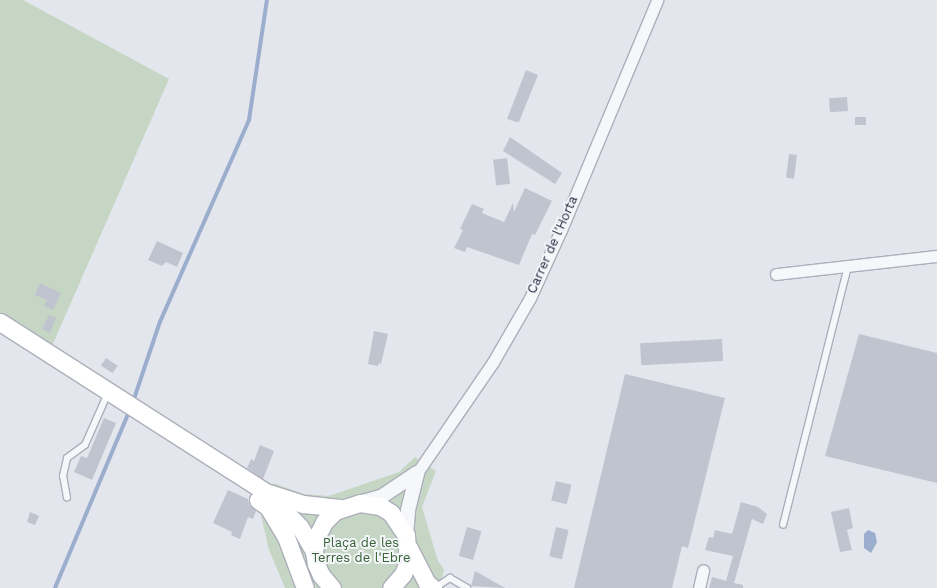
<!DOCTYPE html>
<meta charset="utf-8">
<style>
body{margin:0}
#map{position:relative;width:937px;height:588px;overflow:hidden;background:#e3e6ec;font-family:"Work Sans",sans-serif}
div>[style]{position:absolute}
.green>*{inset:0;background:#c6d6c4}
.water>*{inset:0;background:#9caece}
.stream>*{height:3.5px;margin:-1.75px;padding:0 1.75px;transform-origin:1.75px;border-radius:1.75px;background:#9caece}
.building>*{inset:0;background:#c0c4cf;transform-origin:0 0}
.roads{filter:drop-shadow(1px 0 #acafba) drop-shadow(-1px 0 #acafba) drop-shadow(0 1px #acafba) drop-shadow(0 -1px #acafba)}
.service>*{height:5.5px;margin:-2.75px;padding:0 2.75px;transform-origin:2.75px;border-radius:2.75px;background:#f6f7fa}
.minor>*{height:11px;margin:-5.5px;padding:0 5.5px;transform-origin:5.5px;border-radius:5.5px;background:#f6f7fa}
.tertiary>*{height:14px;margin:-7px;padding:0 7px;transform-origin:7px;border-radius:7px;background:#f6f7fa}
.primary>*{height:17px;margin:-8.5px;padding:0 8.5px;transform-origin:8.5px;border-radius:8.5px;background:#fff}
span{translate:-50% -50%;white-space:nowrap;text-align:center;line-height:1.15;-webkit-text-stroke:4px #f3f5f9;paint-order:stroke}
.street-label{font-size:13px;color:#2a3046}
.park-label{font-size:13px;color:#396236}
</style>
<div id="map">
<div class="green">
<div style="clip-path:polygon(0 0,23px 0,169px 79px,52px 346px,0 315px)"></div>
<div style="clip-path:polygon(415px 457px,436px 471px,422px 507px,438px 561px,444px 569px,440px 588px,285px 588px,269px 550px,261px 515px,273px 483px,304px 494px,329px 496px,399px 472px)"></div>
</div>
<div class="water">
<div style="clip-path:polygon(868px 530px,875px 533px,877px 542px,871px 553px,864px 548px,864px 534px)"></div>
</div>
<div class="stream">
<div style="left:133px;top:402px;width:84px;rotate:-71.4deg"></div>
<div style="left:160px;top:322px;width:221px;rotate:-66.2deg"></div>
<div style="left:249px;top:120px;width:121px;rotate:-81.5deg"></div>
<div style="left:55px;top:588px;width:193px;rotate:-67.2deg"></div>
</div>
<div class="building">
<div style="clip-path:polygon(526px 70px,538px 75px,519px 122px,516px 122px,507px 119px)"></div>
<div style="left:847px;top:97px;width:14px;height:18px;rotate:86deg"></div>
<div style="left:855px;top:117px;width:11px;height:8px"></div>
<div style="clip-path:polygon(510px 137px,562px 173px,555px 184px,503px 151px)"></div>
<div style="left:789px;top:154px;width:8px;height:24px;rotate:7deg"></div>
<div style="left:507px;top:158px;width:26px;height:14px;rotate:83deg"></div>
<div style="clip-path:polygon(525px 188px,552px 201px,535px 235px,532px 234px,519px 265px,467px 247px,465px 252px,454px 248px,463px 230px,460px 229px,472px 204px,484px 209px,482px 213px,504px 222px,513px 203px,514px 212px)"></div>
<div style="clip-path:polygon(157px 241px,183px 253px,177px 267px,166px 262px,162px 266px,148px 260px)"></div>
<div style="clip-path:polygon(40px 283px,61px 293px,53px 310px,44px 306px,47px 300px,35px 295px)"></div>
<div style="clip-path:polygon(49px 315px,56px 318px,50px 333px,42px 329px)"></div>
<div style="clip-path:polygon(374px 331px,388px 334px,381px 364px,379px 363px,378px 366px,368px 364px)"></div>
<div style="clip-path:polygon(859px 334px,937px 353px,937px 483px,825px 456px)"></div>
<div style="left:722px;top:339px;width:22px;height:82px;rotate:87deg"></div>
<div style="left:106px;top:358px;width:14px;height:9px;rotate:34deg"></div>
<div style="clip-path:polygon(625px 374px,725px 398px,688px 548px,682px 546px,672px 588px,574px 588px)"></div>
<div style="clip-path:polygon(104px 418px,116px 423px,92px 480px,74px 472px,81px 456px,87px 458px)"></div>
<div style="clip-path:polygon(260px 445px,274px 451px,263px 479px,247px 468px,251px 459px,254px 461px)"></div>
<div style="left:556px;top:481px;width:16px;height:20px;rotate:14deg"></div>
<div style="clip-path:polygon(228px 490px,248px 499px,249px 505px,256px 511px,253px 519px,248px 517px,240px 539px,231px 535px,232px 532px,213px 523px)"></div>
<div style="clip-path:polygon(741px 502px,758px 507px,767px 514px,763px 524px,752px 519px,734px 583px,743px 585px,743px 588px,709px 588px,712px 577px,726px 581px,733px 556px,705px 550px,709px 537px,713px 538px,715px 530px,732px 534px)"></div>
<div style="clip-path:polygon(849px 508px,853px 528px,847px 530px,852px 550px,840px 552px,831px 512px)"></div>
<div style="clip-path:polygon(30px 512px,39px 516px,35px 525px,27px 522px)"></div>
<div style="left:467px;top:527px;width:15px;height:30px;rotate:16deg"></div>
<div style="left:556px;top:527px;width:13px;height:30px;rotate:13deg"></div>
<div style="clip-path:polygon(475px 571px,505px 588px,471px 586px)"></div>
</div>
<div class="roads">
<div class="service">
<div style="left:67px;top:498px;width:22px;rotate:-100deg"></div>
<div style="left:63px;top:476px;width:18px;rotate:-77deg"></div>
<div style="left:67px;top:458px;width:22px;rotate:-36deg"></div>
<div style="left:85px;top:445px;width:57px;rotate:-66.1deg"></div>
<div style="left:783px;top:525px;width:266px;rotate:-75.9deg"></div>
<div style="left:435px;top:588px;width:18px;rotate:-34deg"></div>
<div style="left:450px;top:578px;width:20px;rotate:30deg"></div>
</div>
<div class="minor">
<div style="left:776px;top:274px;width:162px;rotate:-6.4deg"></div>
<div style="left:417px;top:473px;width:135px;rotate:-55.6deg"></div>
<div style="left:493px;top:362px;width:74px;rotate:-60deg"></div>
<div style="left:530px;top:298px;width:75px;rotate:-65.5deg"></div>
<div style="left:561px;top:230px;width:249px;rotate:-67.3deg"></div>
<div style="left:699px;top:588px;width:18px;rotate:-77deg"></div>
</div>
<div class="tertiary">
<div style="left:362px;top:502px;width:20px;rotate:-15deg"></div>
<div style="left:381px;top:497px;width:43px;rotate:-33.7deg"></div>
<div style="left:406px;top:535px;width:25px;rotate:-85deg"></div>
<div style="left:408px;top:510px;width:38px;rotate:-76deg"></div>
</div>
<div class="primary">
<div style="left:0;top:322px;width:317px;rotate:32.6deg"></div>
<div style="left:267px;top:493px;width:47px;rotate:45.9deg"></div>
<div style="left:300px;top:527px;width:28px;rotate:60deg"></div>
<div style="left:269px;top:493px;width:36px;rotate:18deg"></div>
<div style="left:303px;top:504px;width:37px;rotate:6deg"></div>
<div style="left:258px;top:500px;width:12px;rotate:35deg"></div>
<div style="left:268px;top:507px;width:35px;rotate:59deg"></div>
<div style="left:286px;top:537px;width:54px;rotate:69.6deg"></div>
<div style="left:409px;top:548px;width:39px;rotate:63deg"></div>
<div style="left:427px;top:583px;width:8px;rotate:40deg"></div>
<div style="left:332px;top:588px;width:17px;rotate:-130deg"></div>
<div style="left:321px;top:575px;width:12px;rotate:-114deg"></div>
<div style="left:316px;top:564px;width:13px;rotate:-99deg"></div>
<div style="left:314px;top:551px;width:15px;rotate:-79deg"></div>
<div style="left:317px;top:536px;width:16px;rotate:-63deg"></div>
<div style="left:324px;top:522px;width:16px;rotate:-45deg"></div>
<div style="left:335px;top:511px;width:26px;rotate:-18deg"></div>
<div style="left:360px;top:503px;width:20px;rotate:9deg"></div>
<div style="left:380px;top:506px;width:13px;rotate:32deg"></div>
<div style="left:391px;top:513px;width:27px;rotate:56deg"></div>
<div style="left:406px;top:535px;width:27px;rotate:86deg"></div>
<div style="left:408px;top:562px;width:13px;rotate:113deg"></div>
<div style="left:403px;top:574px;width:18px;rotate:131deg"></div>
</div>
</div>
<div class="street-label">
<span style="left:553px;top:245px;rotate:-66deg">Carrer de l'Horta</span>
</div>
<div class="park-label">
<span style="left:361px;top:551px">Plaça de les<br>Terres de l'Ebre</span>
</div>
</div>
